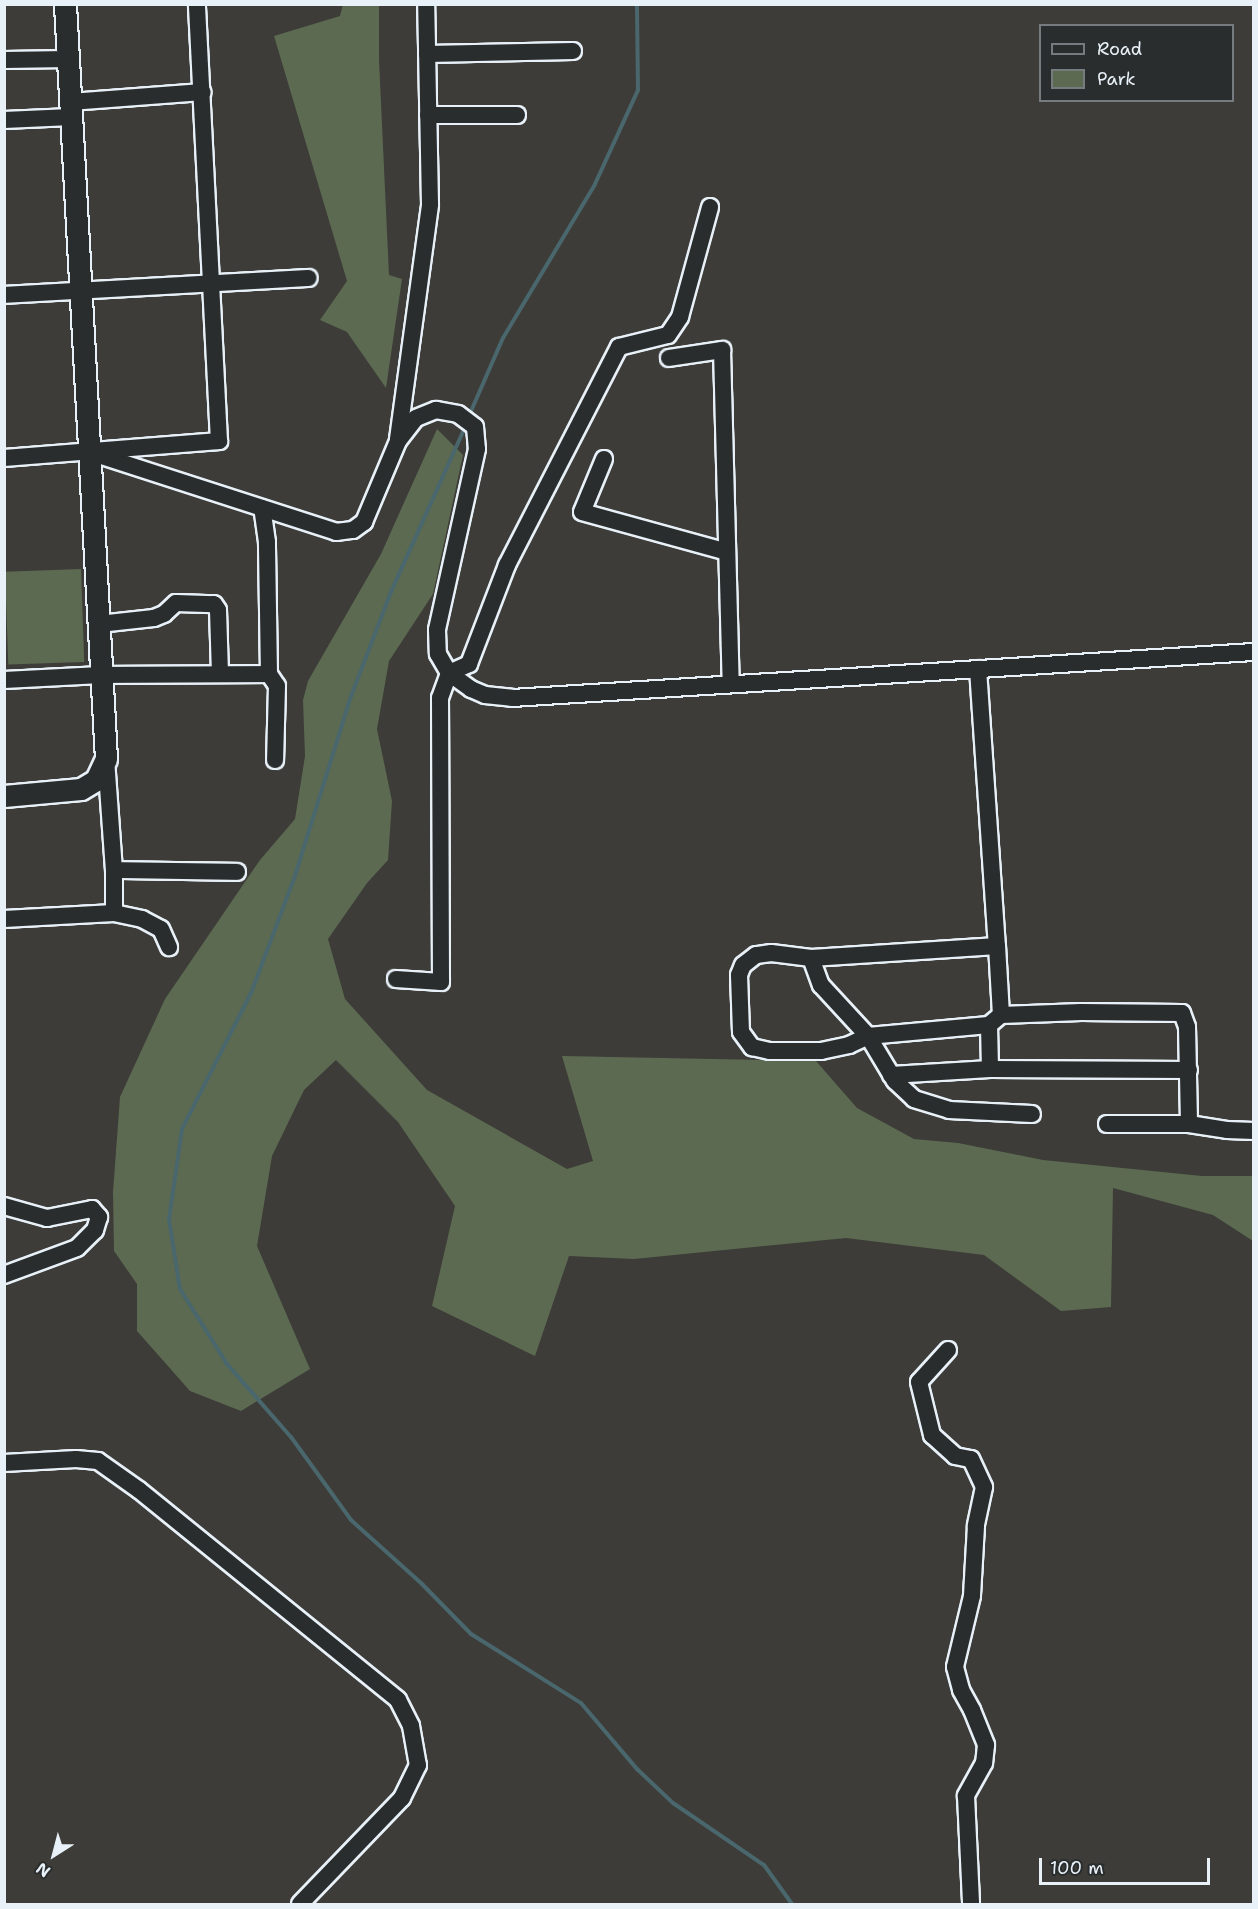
<!DOCTYPE html>
<style>
body{margin:0}
#map{position:relative;width:1258px;height:1909px;overflow:hidden;background:#3d3c38;font-family:"Shantell Sans",sans-serif}
div>[style]{position:absolute}
.green>*{inset:0;background:#5c6a51;transform-origin:0 0}
.stream>*{height:4px;margin:-2px;padding:0 2px;transform-origin:2px;border-radius:2px;background:#49676c}
.roads{filter:drop-shadow(2px 0 #e8f1f8) drop-shadow(-2px 0 #e8f1f8) drop-shadow(0 2px #e8f1f8) drop-shadow(0 -2px #e8f1f8)}
.minor>*{height:16px;margin:-8px;padding:0 8px;transform-origin:8px;border-radius:8px;background:#2a2d2e}
.major>*{height:21px;margin:-10.5px;padding:0 10.5px;transform-origin:10.5px;border-radius:10.5px;background:#2a2d2e}
span{translate:-50% -50%;white-space:nowrap;text-align:center;line-height:1.15;-webkit-text-stroke:4.5px #2a2d2e;paint-order:stroke}
.frame{position:absolute;inset:0;border:6px solid #e8f1f8;pointer-events:none}
.legend{position:absolute;left:1039px;top:24px;width:195px;height:78px;box-sizing:border-box;background:#2a2d2e;border:2px solid #767b7f;margin:0;padding:8px 10px;list-style:none;font-size:18px;color:#e8f1f8}
.legend li{display:flex;align-items:center;gap:12px;height:30px}
.legend b{width:30px;border:2px solid #767b7f}
.north{position:absolute;left:24px;top:1825px;width:60px;height:60px;-webkit-text-stroke:4px #2a2d2e;paint-order:stroke;rotate:216deg;font-size:16px;font-weight:700;line-height:24px;text-align:center;color:#e8f1f8}
.north::after{content:'';display:block;margin:auto;width:21px;height:27px;background:#e8f1f8;clip-path:polygon(50% 0,100% 100%,50% 72%,0 100%)}
.scale{position:absolute;left:1039px;top:1858px;width:171px;height:27px;box-sizing:border-box;border:3px solid #e8f1f8;border-top:0;padding-left:8px;font-size:18px;line-height:21px;white-space:nowrap;color:#e8f1f8;-webkit-text-stroke:4px #2a2d2e;paint-order:stroke}
</style>
<div id="map">
<div class="green">
<div style="clip-path:polygon(343px 4px,379px 5px,379px 60px,389px 275px,402px 279px,386px 388px,347px 332px,320px 320px,347px 281px,274px 36px,340px 16px)"></div>
<div style="clip-path:polygon(437px 429px,463px 455px,433px 594px,389px 661px,377px 729px,392px 801px,388px 860px,367px 883px,328px 939px,345px 999px,427px 1090px,567px 1169px,593px 1161px,562px 1056px,816px 1061px,857px 1108px,914px 1139px,958px 1143px,1043px 1160px,1202px 1176px,1253px 1176px,1253px 1241px,1213px 1215px,1113px 1188px,1111px 1307px,1061px 1311px,984px 1255px,846px 1238px,634px 1259px,569px 1256px,535px 1356px,432px 1306px,455px 1206px,398px 1122px,336px 1060px,304px 1090px,272px 1156px,257px 1246px,310px 1369px,241px 1411px,190px 1391px,137px 1331px,137px 1284px,114px 1251px,113px 1192px,120px 1097px,165px 999px,260px 860px,295px 819px,305px 756px,303px 700px,308px 681px,381px 554px)"></div>
<div style="left:81px;top:569px;width:93px;height:76px;rotate:88deg"></div>
</div>
<div class="stream">
<div style="left:468px;top:418px;width:87px;rotate:-66.4deg"></div>
<div style="left:503px;top:338px;width:179px;rotate:-59.1deg"></div>
<div style="left:595px;top:184px;width:103px;rotate:-65.4deg"></div>
<div style="left:638px;top:90px;width:86px;rotate:-90.7deg"></div>
<div style="left:466px;top:425px;width:183px;rotate:114.2deg"></div>
<div style="left:391px;top:592px;width:111px;rotate:111deg"></div>
<div style="left:351px;top:696px;width:189px;rotate:107.3deg"></div>
<div style="left:295px;top:876px;width:125px;rotate:110.6deg"></div>
<div style="left:251px;top:993px;width:153px;rotate:116.9deg"></div>
<div style="left:182px;top:1129px;width:91px;rotate:98.2deg"></div>
<div style="left:169px;top:1219px;width:71px;rotate:81.1deg"></div>
<div style="left:180px;top:1289px;width:89px;rotate:57.9deg"></div>
<div style="left:227px;top:1364px;width:97px;rotate:48.8deg"></div>
<div style="left:291px;top:1437px;width:102px;rotate:54.1deg"></div>
<div style="left:351px;top:1520px;width:96px;rotate:42deg"></div>
<div style="left:422px;top:1584px;width:70px;rotate:45.6deg"></div>
<div style="left:471px;top:1634px;width:130px;rotate:32.1deg"></div>
<div style="left:581px;top:1703px;width:87px;rotate:49.7deg"></div>
<div style="left:637px;top:1769px;width:50px;rotate:43.4deg"></div>
<div style="left:673px;top:1803px;width:110px;rotate:34.3deg"></div>
<div style="left:764px;top:1865px;width:48px;rotate:54.3deg"></div>
</div>
<div class="roads">
<div class="minor">
<div style="left:427px;top:54px;width:146px;rotate:-1.2deg"></div>
<div style="left:4px;top:60px;width:64px;rotate:-0.9deg"></div>
<div style="left:70px;top:102px;width:133px;rotate:-4.3deg"></div>
<div style="left:428px;top:115px;width:89px"></div>
<div style="left:4px;top:120px;width:67px;rotate:-2.6deg"></div>
<div style="left:4px;top:295px;width:305px;rotate:-3.2deg"></div>
<div style="left:669px;top:358px;width:54px;rotate:-8.6deg"></div>
<div style="left:722px;top:350px;width:334px;rotate:88.5deg"></div>
<div style="left:398px;top:439px;width:237px;rotate:-82.2deg"></div>
<div style="left:430px;top:204px;width:200px;rotate:-91.1deg"></div>
<div style="left:89px;top:452px;width:260px;rotate:17.9deg"></div>
<div style="left:336px;top:532px;width:17px;rotate:-7deg"></div>
<div style="left:353px;top:530px;width:14px;rotate:-36deg"></div>
<div style="left:364px;top:522px;width:88px;rotate:-67.2deg"></div>
<div style="left:398px;top:441px;width:29px;rotate:-52deg"></div>
<div style="left:416px;top:418px;width:22px;rotate:-22deg"></div>
<div style="left:436px;top:410px;width:22px;rotate:10deg"></div>
<div style="left:458px;top:414px;width:21px;rotate:37deg"></div>
<div style="left:475px;top:427px;width:22px;rotate:85deg"></div>
<div style="left:477px;top:449px;width:185px;rotate:102.5deg"></div>
<div style="left:437px;top:630px;width:24px;rotate:88deg"></div>
<div style="left:438px;top:654px;width:22px;rotate:60deg"></div>
<div style="left:449px;top:673px;width:27px;rotate:36deg"></div>
<div style="left:471px;top:689px;width:15px;rotate:23deg"></div>
<div style="left:485px;top:695px;width:27px;rotate:6deg"></div>
<div style="left:512px;top:698px;width:743px;rotate:-3.55deg"></div>
<div style="left:4px;top:458px;width:216px;rotate:-4.5deg"></div>
<div style="left:219px;top:441px;width:438px;rotate:-92.9deg"></div>
<div style="left:604px;top:459px;width:57px;rotate:112.5deg"></div>
<div style="left:582px;top:512px;width:150px;rotate:15.4deg"></div>
<div style="left:99px;top:624px;width:55px;rotate:-6.2deg"></div>
<div style="left:154px;top:618px;width:11px;rotate:-22deg"></div>
<div style="left:164px;top:614px;width:16px;rotate:-43deg"></div>
<div style="left:176px;top:603px;width:38px;rotate:2deg"></div>
<div style="left:214px;top:604px;width:7px;rotate:56deg"></div>
<div style="left:218px;top:610px;width:64px;rotate:88.2deg"></div>
<div style="left:978px;top:669px;width:278px;rotate:86.1deg"></div>
<div style="left:997px;top:946px;width:186px;rotate:176.3deg"></div>
<div style="left:811px;top:958px;width:29px;rotate:70deg"></div>
<div style="left:821px;top:985px;width:69px;rotate:47.3deg"></div>
<div style="left:868px;top:1036px;width:52px;rotate:59deg"></div>
<div style="left:895px;top:1081px;width:26px;rotate:43deg"></div>
<div style="left:914px;top:1099px;width:37px;rotate:17deg"></div>
<div style="left:949px;top:1110px;width:83px;rotate:2.8deg"></div>
<div style="left:269px;top:674px;width:14px;rotate:56deg"></div>
<div style="left:277px;top:686px;width:74px;rotate:91.5deg"></div>
<div style="left:4px;top:680px;width:97px;rotate:-3deg"></div>
<div style="left:101px;top:675px;width:168px;rotate:-0.3deg"></div>
<div style="left:269px;top:674px;width:132px;rotate:-90.9deg"></div>
<div style="left:267px;top:542px;width:34px;rotate:-98deg"></div>
<div style="left:106px;top:759px;width:111px;rotate:85.9deg"></div>
<div style="left:114px;top:870px;width:43px;rotate:90deg"></div>
<div style="left:114px;top:870px;width:123px;rotate:0.9deg"></div>
<div style="left:4px;top:919px;width:110px;rotate:-3.1deg"></div>
<div style="left:114px;top:913px;width:29px;rotate:12deg"></div>
<div style="left:142px;top:919px;width:21px;rotate:28deg"></div>
<div style="left:161px;top:929px;width:20px;rotate:66deg"></div>
<div style="left:811px;top:958px;width:40px;rotate:-172.9deg"></div>
<div style="left:771px;top:953px;width:15px;rotate:172deg"></div>
<div style="left:756px;top:955px;width:16px;rotate:142deg"></div>
<div style="left:743px;top:965px;width:11px;rotate:112deg"></div>
<div style="left:739px;top:975px;width:57px;rotate:88deg"></div>
<div style="left:741px;top:1032px;width:19px;rotate:54deg"></div>
<div style="left:752px;top:1047px;width:18px;rotate:13deg"></div>
<div style="left:770px;top:1051px;width:51px"></div>
<div style="left:821px;top:1051px;width:29px;rotate:-12deg"></div>
<div style="left:849px;top:1045px;width:21px;rotate:-25deg"></div>
<div style="left:868px;top:1036px;width:121px;rotate:-5.2deg"></div>
<div style="left:989px;top:1025px;width:16px;rotate:-40deg"></div>
<div style="left:1001px;top:1015px;width:69px;rotate:-93.3deg"></div>
<div style="left:396px;top:979px;width:45px;rotate:3.8deg"></div>
<div style="left:441px;top:982px;width:284px;rotate:-90.2deg"></div>
<div style="left:440px;top:698px;width:27px;rotate:-70deg"></div>
<div style="left:449px;top:673px;width:22px;rotate:-24deg"></div>
<div style="left:469px;top:664px;width:106px;rotate:-69deg"></div>
<div style="left:507px;top:565px;width:245px;rotate:-62.8deg"></div>
<div style="left:619px;top:347px;width:50px;rotate:-13.8deg"></div>
<div style="left:668px;top:335px;width:22px;rotate:-56deg"></div>
<div style="left:680px;top:317px;width:114px;rotate:-74.7deg"></div>
<div style="left:1001px;top:1015px;width:80px;rotate:-2.1deg"></div>
<div style="left:1081px;top:1012px;width:101px;rotate:0.6deg"></div>
<div style="left:1182px;top:1013px;width:15px;rotate:70deg"></div>
<div style="left:1187px;top:1027px;width:97px;rotate:88.8deg"></div>
<div style="left:1189px;top:1124px;width:38px;rotate:9deg"></div>
<div style="left:1227px;top:1130px;width:27px;rotate:2deg"></div>
<div style="left:990px;top:1069px;width:199px;rotate:0.3deg"></div>
<div style="left:891px;top:1075px;width:99px;rotate:-3.5deg"></div>
<div style="left:990px;top:1069px;width:44px;rotate:-91.3deg"></div>
<div style="left:1107px;top:1124px;width:82px"></div>
<div style="left:4px;top:1206px;width:45px;rotate:15.6deg"></div>
<div style="left:47px;top:1218px;width:46px;rotate:-11.3deg"></div>
<div style="left:92px;top:1209px;width:11px;rotate:49deg"></div>
<div style="left:99px;top:1217px;width:14px;rotate:107deg"></div>
<div style="left:95px;top:1230px;width:25px;rotate:135deg"></div>
<div style="left:77px;top:1248px;width:78px;rotate:159.7deg"></div>
<div style="left:948px;top:1350px;width:43px;rotate:132.2deg"></div>
<div style="left:919px;top:1382px;width:55px;rotate:76.2deg"></div>
<div style="left:932px;top:1435px;width:31px;rotate:42deg"></div>
<div style="left:955px;top:1456px;width:16px;rotate:11deg"></div>
<div style="left:971px;top:1459px;width:31px;rotate:65deg"></div>
<div style="left:984px;top:1487px;width:40px;rotate:102deg"></div>
<div style="left:976px;top:1526px;width:70px;rotate:93.3deg"></div>
<div style="left:972px;top:1596px;width:73px;rotate:103.5deg"></div>
<div style="left:955px;top:1667px;width:24px;rotate:75deg"></div>
<div style="left:961px;top:1690px;width:23px;rotate:61deg"></div>
<div style="left:972px;top:1710px;width:38px;rotate:68deg"></div>
<div style="left:986px;top:1745px;width:18px;rotate:96deg"></div>
<div style="left:984px;top:1763px;width:38px;rotate:119deg"></div>
<div style="left:966px;top:1796px;width:108px;rotate:87.3deg"></div>
<div style="left:4px;top:1463px;width:72px;rotate:-3.2deg"></div>
<div style="left:76px;top:1459px;width:22px;rotate:5deg"></div>
<div style="left:98px;top:1461px;width:50px;rotate:35.3deg"></div>
<div style="left:139px;top:1490px;width:333px;rotate:39deg"></div>
<div style="left:398px;top:1700px;width:29px;rotate:63deg"></div>
<div style="left:411px;top:1726px;width:40px;rotate:80deg"></div>
<div style="left:418px;top:1765px;width:37px;rotate:116deg"></div>
<div style="left:402px;top:1798px;width:147px;rotate:133.9deg"></div>
</div>
<div class="major">
<div style="left:4px;top:796px;width:77px;rotate:-5.2deg"></div>
<div style="left:81px;top:789px;width:17px;rotate:-31deg"></div>
<div style="left:96px;top:780px;width:23px;rotate:-65deg"></div>
<div style="left:106px;top:759px;width:756px;rotate:-93.11deg"></div>
</div>
</div>
<div class="frame"></div>
<ul class="legend">
<li><b style="height:8px;background:#2a2d2e"></b>Road</li>
<li><b style="height:16px;background:#5c6a51"></b>Park</li>
</ul>
<div class="north">N</div>
<div class="scale">100 m</div>
</div>
